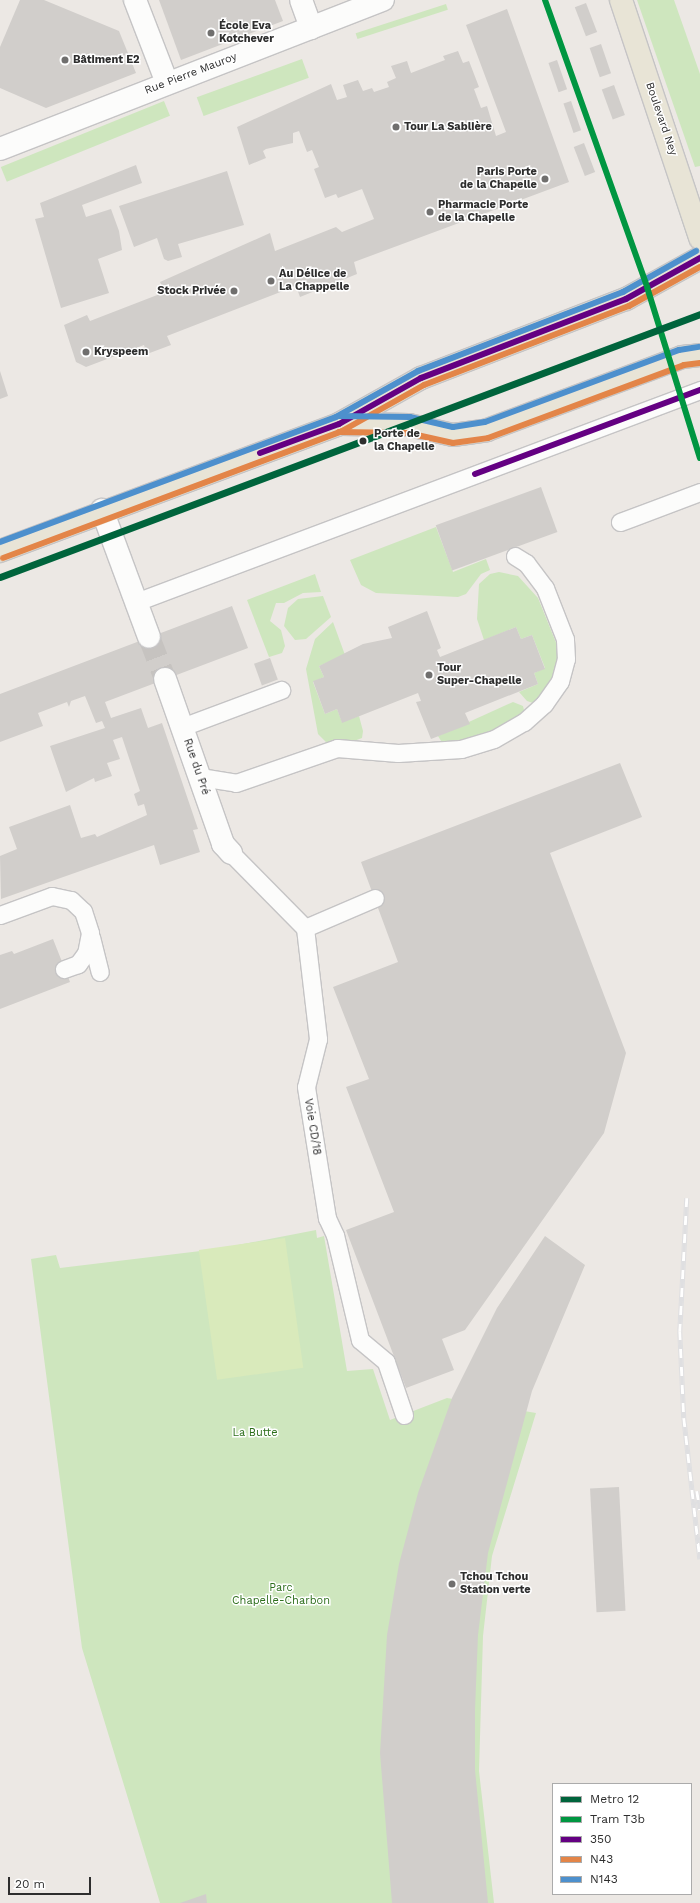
<!DOCTYPE html>
<meta charset="utf-8">
<style>
body{margin:0}
#map{position:relative;width:700px;height:1903px;overflow:hidden;background:#ece8e4;font-family:"Work Sans",sans-serif}
div>[style]{position:absolute}
.green>*{inset:0;background:#cee6be;transform-origin:0 0}
.pitch>*{inset:0;background:#d9eabb;transform-origin:0 0}
.building>*{inset:0;background:#d1cecb;transform-origin:0 0}
.minor-tunnel>*{height:22px;margin-top:-11px;transform-origin:0;background:repeating-linear-gradient(90deg,#c6c3c0 0 22px,transparent 0 33px)}
.roads{filter:drop-shadow(1px 0 #c5c4c5) drop-shadow(-1px 0 #c5c4c5) drop-shadow(0 1px #c5c4c5) drop-shadow(0 -1px #c5c4c5)}
.service>*{height:17px;margin:-8.5px;padding:0 8.5px;transform-origin:8.5px;border-radius:8.5px;background:#fcfcfb}
.pedestrian>*{height:22px;margin:-11px;padding:0 11px;transform-origin:11px;border-radius:11px;background:#fcfcfb}
.minor>*{height:22px;margin:-11px;padding:0 11px;transform-origin:11px;border-radius:11px;background:#fcfcfb}
.primary>*{height:22px;margin:-11px;padding:0 11px;transform-origin:11px;border-radius:11px;background:#e8e4d6}
.rail>*{height:4.5px;margin-top:-2.25px;transform-origin:0;background:repeating-linear-gradient(90deg,#fff 0 9px,#dfdfe1 0 18px);box-sizing:border-box;border-block:1px solid #dfdfe1}
.bus-1>*{height:6px;margin:-3px;padding:0 3px;transform-origin:3px;border-radius:3px;background:#640082}
.bus-2>*{height:6px;margin:-3px;padding:0 3px;transform-origin:3px;border-radius:3px;background:#e38548}
.bus-3>*{height:6px;margin:-3px;padding:0 3px;transform-origin:3px;border-radius:3px;background:#4d90cd}
.tram-1>*{height:6px;margin:-3px;padding:0 3px;transform-origin:3px;border-radius:3px;background:#009641}
.metro-1>*{height:7px;margin:-3.5px;padding:0 3.5px;transform-origin:3.5px;border-radius:3.5px;background:#00643c}
.dots>*{width:11px;height:11px;translate:-50% -50%;box-sizing:border-box;border:2px solid #fff;border-radius:50%}
span{translate:-50% -50%;white-space:nowrap;text-align:center;line-height:1.15;-webkit-text-stroke:3px #fff;paint-order:stroke}
.poi-label{font-size:11px;color:#2e2e2e;font-weight:700}
.left{translate:0 -50%;text-align:left}
.right{translate:-100% -50%;text-align:right}
.street-label{font-size:11px;color:#2e2e2e}
.stop-label{font-size:11px;color:#2e2e2e;font-weight:700}
.park-label{font-size:11px;color:#2c6e1b}
.legend{position:absolute;left:552px;top:1783px;width:140px;height:112px;box-sizing:border-box;background:#fff;border:1px solid #ababab;margin:0;padding:5px 7px;list-style:none;font-size:12px;color:#2e2e2e}
.legend li{display:flex;align-items:center;gap:8px;height:20px}
.legend b{width:20px;border:1px solid #ababab}
.scale{position:absolute;left:8px;top:1877px;width:83px;height:18px;box-sizing:border-box;border:2px solid #2e2e2e;border-top:0;padding-left:5px;font-size:12px;line-height:14px;white-space:nowrap;color:#2e2e2e;-webkit-text-stroke:3px #fff;paint-order:stroke}
</style>
<div id="map">
<div class="green">
<div style="clip-path:polygon(637px 0,674px 0,700px 74px,700px 166px,695px 167px)"></div>
<div style="left:446px;top:4px;width:6px;height:95px;rotate:72deg"></div>
<div style="left:302px;top:59px;width:20px;height:112px;rotate:70deg"></div>
<div style="left:164px;top:101px;width:16px;height:176px;rotate:68deg"></div>
<div style="clip-path:polygon(436px 527px,453px 572px,486px 559px,490px 570px,481px 574px,466px 594px,458px 597px,376px 593px,361px 585px,350px 560px)"></div>
<div style="clip-path:polygon(499px 572px,518px 576px,538px 598px,559px 650px,559px 661px,549px 689px,533px 703px,527px 701px,519px 692px,538px 684px,534px 673px,545px 668px,532px 635px,521px 639px,516px 627px,484px 640px,477px 619px,479px 584px,490px 574px)"></div>
<div style="clip-path:polygon(315px 574px,321px 592px,303px 593px,284px 603px,276px 603px,270px 621px,281px 630px,285px 646px,282px 653px,269px 657px,247px 600px)"></div>
<div style="clip-path:polygon(323px 596px,331px 617px,306px 639px,295px 640px,284px 626px,288px 608px,298px 599px)"></div>
<div style="clip-path:polygon(333px 622px,345px 655px,319px 666px,324px 677px,313px 682px,325px 714px,337px 709px,342px 722px,359px 716px,363px 731px,362px 738px,354px 741px,327px 743px,318px 734px,306px 669px,315px 639px)"></div>
<div style="clip-path:polygon(513px 702px,523px 706px,525px 714px,485px 737px,443px 744px,438px 736px)"></div>
<div style="clip-path:polygon(316px 1230px,317px 1238px,324px 1236px,347px 1371px,373px 1369px,390px 1420px,447px 1398px,536px 1413px,492px 1556px,483px 1636px,479px 1771px,494px 1903px,160px 1903px,82px 1648px,31px 1259px,56px 1255px,60px 1268px,217px 1249px)"></div>
</div>
<div class="pitch">
<div style="left:285px;top:1238px;width:131px;height:87px;rotate:82deg"></div>
</div>
<div class="building">
<div style="clip-path:polygon(20px 0,44px 0,119px 31px,136px 73px,46px 108px,0 88px,0 47px)"></div>
<div style="clip-path:polygon(159px 0,275px 0,283px 21px,181px 60px)"></div>
<div style="left:586px;top:3px;width:31px;height:12px;rotate:69deg"></div>
<div style="clip-path:polygon(507px 9px,569px 182px,354px 262px,357px 274px,300px 297px,296px 286px,167px 336px,171px 345px,147px 354px,144px 345px,86px 367px,76px 362px,64px 325px,87px 315px,90px 321px,165px 292px,160px 282px,270px 233px,275px 251px,336px 227px,342px 232px,374px 219px,362px 189px,338px 198px,336px 194px,325px 198px,314px 169px,319px 167px,312px 150px,307px 152px,299px 131px,293px 133px,293px 143px,266px 149px,263px 151px,266px 158px,249px 165px,237px 127px,331px 84px,337px 100px,347px 97px,343px 85px,358px 80px,363px 91px,372px 88px,374px 92px,389px 87px,387px 82px,396px 78px,391px 66px,407px 61px,411px 73px,445px 60px,443px 56px,458px 51px,463px 63px,469px 61px,479px 87px,474px 89px,481px 108px,487px 106px,496px 136px,506px 132px,466px 25px)"></div>
<div style="left:601px;top:44px;width:31px;height:12px;rotate:71deg"></div>
<div style="left:557px;top:60px;width:31px;height:9px;rotate:71deg"></div>
<div style="left:614px;top:85px;width:32px;height:13px;rotate:70deg"></div>
<div style="left:571px;top:101px;width:31px;height:8px;rotate:71deg"></div>
<div style="left:584px;top:143px;width:31px;height:11px;rotate:69deg"></div>
<div style="clip-path:polygon(136px 165px,142px 183px,82px 205px,86px 217px,111px 209px,119px 231px,122px 250px,98px 259px,109px 293px,61px 308px,35px 219px,44px 217px,40px 203px)"></div>
<div style="clip-path:polygon(227px 171px,244px 225px,178px 244px,182px 257px,168px 261px,164px 259px,157px 238px,134px 247px,119px 206px)"></div>
<div style="clip-path:polygon(0 371px,8px 396px,0 399px)"></div>
<div style="left:541px;top:487px;width:48px;height:112px;rotate:70deg"></div>
<div style="clip-path:polygon(232px 606px,248px 648px,105px 702px,111px 718px,141px 708px,148px 728px,162px 723px,198px 829px,193px 830px,200px 852px,160px 865px,154px 845px,1px 899px,0 856px,17px 849px,9px 827px,70px 805px,81px 838px,95px 834px,97px 837px,147px 815px,144px 804px,138px 806px,134px 794px,140px 791px,122px 737px,113px 740px,120px 759px,107px 763px,112px 776px,95px 782px,94px 778px,66px 792px,50px 746px,105px 728px,102px 721px,96px 723px,85px 696px,71px 701px,69px 707px,67px 702px,38px 713px,43px 726px,0 742px,0 694px)"></div>
<div style="clip-path:polygon(427px 611px,441px 648px,437px 650px,440px 657px,516px 627px,521px 639px,532px 635px,545px 669px,534px 673px,538px 684px,465px 713px,470px 724px,431px 739px,416px 702px,421px 701px,418px 693px,342px 723px,337px 709px,325px 714px,313px 681px,324px 677px,319px 666px,363px 644px,392px 638px,388px 627px)"></div>
<div style="left:270px;top:658px;width:23px;height:17px;rotate:70deg"></div>
<div style="clip-path:polygon(620px 763px,642px 817px,550px 853px,626px 1053px,604px 1133px,465px 1330px,442px 1339px,454px 1370px,406px 1388px,346px 1230px,394px 1212px,346px 1087px,369px 1079px,333px 987px,398px 962px,361px 862px)"></div>
<div style="clip-path:polygon(53px 939px,70px 982px,0 1009px,0 955px,12px 951px,14px 954px)"></div>
<div style="clip-path:polygon(545px 1236px,585px 1265px,532px 1391px,488px 1553px,478px 1635px,475px 1710px,475px 1770px,488px 1903px,392px 1903px,380px 1753px,387px 1635px,399px 1564px,418px 1493px,452px 1398px,497px 1308px)"></div>
<div style="left:619px;top:1487px;width:124px;height:29px;rotate:87deg"></div>
<div style="clip-path:polygon(206px 1894px,207px 1903px,180px 1903px)"></div>
</div>
<div class="minor-tunnel">
<div style="left:149px;top:637px;width:45px;rotate:69.1deg"></div>
</div>
<div class="roads">
<div class="service">
<div style="left:620px;top:522px;width:85px;rotate:-20.6deg"></div>
<div style="left:136px;top:602px;width:603px;rotate:-20.6deg"></div>
<div style="left:182px;top:727px;width:106px;rotate:-20.5deg"></div>
<div style="left:200px;top:777px;width:36px;rotate:9deg"></div>
<div style="left:236px;top:783px;width:107px;rotate:-19.1deg"></div>
<div style="left:337px;top:748px;width:61px;rotate:4.7deg"></div>
<div style="left:398px;top:753px;width:63px;rotate:-3.6deg"></div>
<div style="left:461px;top:749px;width:34px;rotate:-17deg"></div>
<div style="left:494px;top:739px;width:34px;rotate:-30deg"></div>
<div style="left:524px;top:722px;width:27px;rotate:-42deg"></div>
<div style="left:544px;top:704px;width:28px;rotate:-55deg"></div>
<div style="left:560px;top:681px;width:23px;rotate:-75deg"></div>
<div style="left:566px;top:659px;width:20px;rotate:-93deg"></div>
<div style="left:565px;top:639px;width:55px;rotate:-111.4deg"></div>
<div style="left:545px;top:588px;width:31px;rotate:-127deg"></div>
<div style="left:526px;top:563px;width:13px;rotate:-148deg"></div>
<div style="left:231px;top:853px;width:105px;rotate:45.4deg"></div>
<div style="left:305px;top:928px;width:112px;rotate:83.3deg"></div>
<div style="left:318px;top:1039px;width:49px;rotate:104deg"></div>
<div style="left:306px;top:1087px;width:133px;rotate:80.9deg"></div>
<div style="left:327px;top:1218px;width:19px;rotate:65deg"></div>
<div style="left:335px;top:1235px;width:108px;rotate:76.6deg"></div>
<div style="left:360px;top:1340px;width:34px;rotate:40deg"></div>
<div style="left:386px;top:1362px;width:56px;rotate:71.2deg"></div>
<div style="left:0;top:915px;width:55px;rotate:-20.1deg"></div>
<div style="left:52px;top:896px;width:19px;rotate:12deg"></div>
<div style="left:71px;top:900px;width:16px;rotate:43deg"></div>
<div style="left:83px;top:911px;width:23px;rotate:72deg"></div>
<div style="left:90px;top:933px;width:20px;rotate:101deg"></div>
<div style="left:86px;top:953px;width:14px;rotate:126deg"></div>
<div style="left:78px;top:964px;width:15px;rotate:160deg"></div>
<div style="left:305px;top:928px;width:76px;rotate:-23.2deg"></div>
<div style="left:91px;top:937px;width:36px;rotate:76deg"></div>
</div>
<div class="pedestrian">
<div style="left:135px;top:0;width:89px;rotate:68.9deg"></div>
</div>
<div class="minor">
<div style="left:301px;top:0;width:30px;rotate:70deg"></div>
<div style="left:0;top:149px;width:411px;rotate:-21.3deg"></div>
<div style="left:102px;top:510px;width:135px;rotate:69.7deg"></div>
<div style="left:165px;top:679px;width:175px;rotate:70.6deg"></div>
<div style="left:223px;top:844px;width:12px;rotate:48deg"></div>
</div>
<div class="primary">
<div style="left:621px;top:0;width:251px;rotate:71.6deg"></div>
<div style="left:341px;top:424px;width:68px;rotate:0.8deg"></div>
<div style="left:409px;top:425px;width:45px;rotate:12.8deg"></div>
<div style="left:453px;top:435px;width:34px;rotate:-8deg"></div>
<div style="left:487px;top:430px;width:208px;rotate:-20.5deg"></div>
<div style="left:682px;top:357px;width:18px;rotate:-6deg"></div>
<div style="left:0;top:551px;width:362px;rotate:-20.5deg"></div>
<div style="left:339px;top:424px;width:94px;rotate:-29.3deg"></div>
<div style="left:421px;top:378px;width:220px;rotate:-21.1deg"></div>
<div style="left:626px;top:299px;width:85px;rotate:-29deg"></div>
</div>
</div>
<div class="rail">
<div style="left:687px;top:1198px;width:133px;rotate:93deg"></div>
<div style="left:680px;top:1331px;width:87px;rotate:87.4deg"></div>
<div style="left:684px;top:1418px;width:142px;rotate:83.5deg"></div>
<div style="left:697px;top:1491px;width:19px;rotate:81deg"></div>
</div>
<div class="bus-1">
<div style="left:260px;top:453px;width:84px;rotate:-20.2deg"></div>
<div style="left:339px;top:424px;width:94px;rotate:-29.3deg"></div>
<div style="left:421px;top:378px;width:220px;rotate:-21.1deg"></div>
<div style="left:626px;top:299px;width:85px;rotate:-29deg"></div>
<div style="left:475px;top:474px;width:240px;rotate:-20.5deg"></div>
</div>
<div class="bus-2">
<div style="left:339px;top:432px;width:69px;rotate:0.8deg"></div>
<div style="left:408px;top:433px;width:46px;rotate:12.5deg"></div>
<div style="left:453px;top:443px;width:35px;rotate:-8deg"></div>
<div style="left:488px;top:438px;width:209px;rotate:-20.4deg"></div>
<div style="left:684px;top:365px;width:16px;rotate:-7deg"></div>
<div style="left:3px;top:558px;width:362px;rotate:-20.5deg"></div>
<div style="left:342px;top:431px;width:94px;rotate:-29.3deg"></div>
<div style="left:424px;top:385px;width:220px;rotate:-21.1deg"></div>
<div style="left:629px;top:306px;width:81px;rotate:-28.8deg"></div>
</div>
<div class="bus-3">
<div style="left:339px;top:416px;width:71px;rotate:0.8deg"></div>
<div style="left:410px;top:417px;width:44px;rotate:13.1deg"></div>
<div style="left:453px;top:427px;width:32px;rotate:-9deg"></div>
<div style="left:485px;top:422px;width:207px;rotate:-20.4deg"></div>
<div style="left:679px;top:350px;width:20px;rotate:-9deg"></div>
<div style="left:0;top:542px;width:358px;rotate:-20.4deg"></div>
<div style="left:336px;top:417px;width:94px;rotate:-29.3deg"></div>
<div style="left:418px;top:371px;width:220px;rotate:-21.1deg"></div>
<div style="left:623px;top:292px;width:84px;rotate:-29.3deg"></div>
</div>
<div class="tram-1">
<div style="left:545px;top:0;width:305px;rotate:70.4deg"></div>
<div style="left:647px;top:287px;width:179px;rotate:72.8deg"></div>
</div>
<div class="metro-1">
<div style="left:0;top:577px;width:748px;rotate:-20.59deg"></div>
</div>
<div class="dots">
<div style="left:211px;top:33px;background:#706f6e"></div>
<div style="left:65px;top:60px;background:#706f6e"></div>
<div style="left:396px;top:127px;background:#706f6e"></div>
<div style="left:545px;top:179px;background:#706f6e"></div>
<div style="left:430px;top:212px;background:#706f6e"></div>
<div style="left:271px;top:281px;background:#706f6e"></div>
<div style="left:234px;top:291px;background:#706f6e"></div>
<div style="left:86px;top:352px;background:#706f6e"></div>
<div style="left:363px;top:441px;background:#2e2e2e"></div>
<div style="left:429px;top:675px;background:#706f6e"></div>
<div style="left:452px;top:1584px;background:#706f6e"></div>
</div>
<div class="poi-label">
<span class="left" style="left:219px;top:33px">École Eva<br>Kotchever</span>
<span class="left" style="left:73px;top:60px">Bâtiment E2</span>
<span class="left" style="left:404px;top:127px">Tour La Sablière</span>
<span class="right" style="left:537px;top:179px">Paris Porte<br>de la Chapelle</span>
<span class="left" style="left:438px;top:212px">Pharmacie Porte<br>de la Chapelle</span>
<span class="left" style="left:279px;top:281px">Au Délice de<br>La Chappelle</span>
<span class="right" style="left:226px;top:291px">Stock Privée</span>
<span class="left" style="left:94px;top:352px">Kryspeem</span>
<span class="left" style="left:437px;top:675px">Tour<br>Super-Chapelle</span>
<span class="left" style="left:460px;top:1584px">Tchou Tchou<br>Station verte</span>
</div>
<div class="street-label">
<span style="left:191px;top:74px;rotate:-21deg">Rue Pierre Mauroy</span>
<span style="left:661px;top:119px;rotate:71deg">Boulevard Ney</span>
<span style="left:196px;top:767px;rotate:71deg">Rue du Pré</span>
<span style="left:312px;top:1127px;rotate:81deg">Voie CD/18</span>
</div>
<div class="stop-label">
<span class="left" style="left:374px;top:441px">Porte de<br>la Chapelle</span>
</div>
<div class="park-label">
<span style="left:255px;top:1433px">La Butte</span>
<span style="left:281px;top:1595px">Parc<br>Chapelle-Charbon</span>
</div>
<ul class="legend">
<li><b style="height:5px;background:#00643c"></b>Metro 12</li>
<li><b style="height:5px;background:#009641"></b>Tram T3b</li>
<li><b style="height:5px;background:#640082"></b>350</li>
<li><b style="height:5px;background:#e38548"></b>N43</li>
<li><b style="height:5px;background:#4d90cd"></b>N143</li>
</ul>
<div class="scale">20 m</div>
</div>
